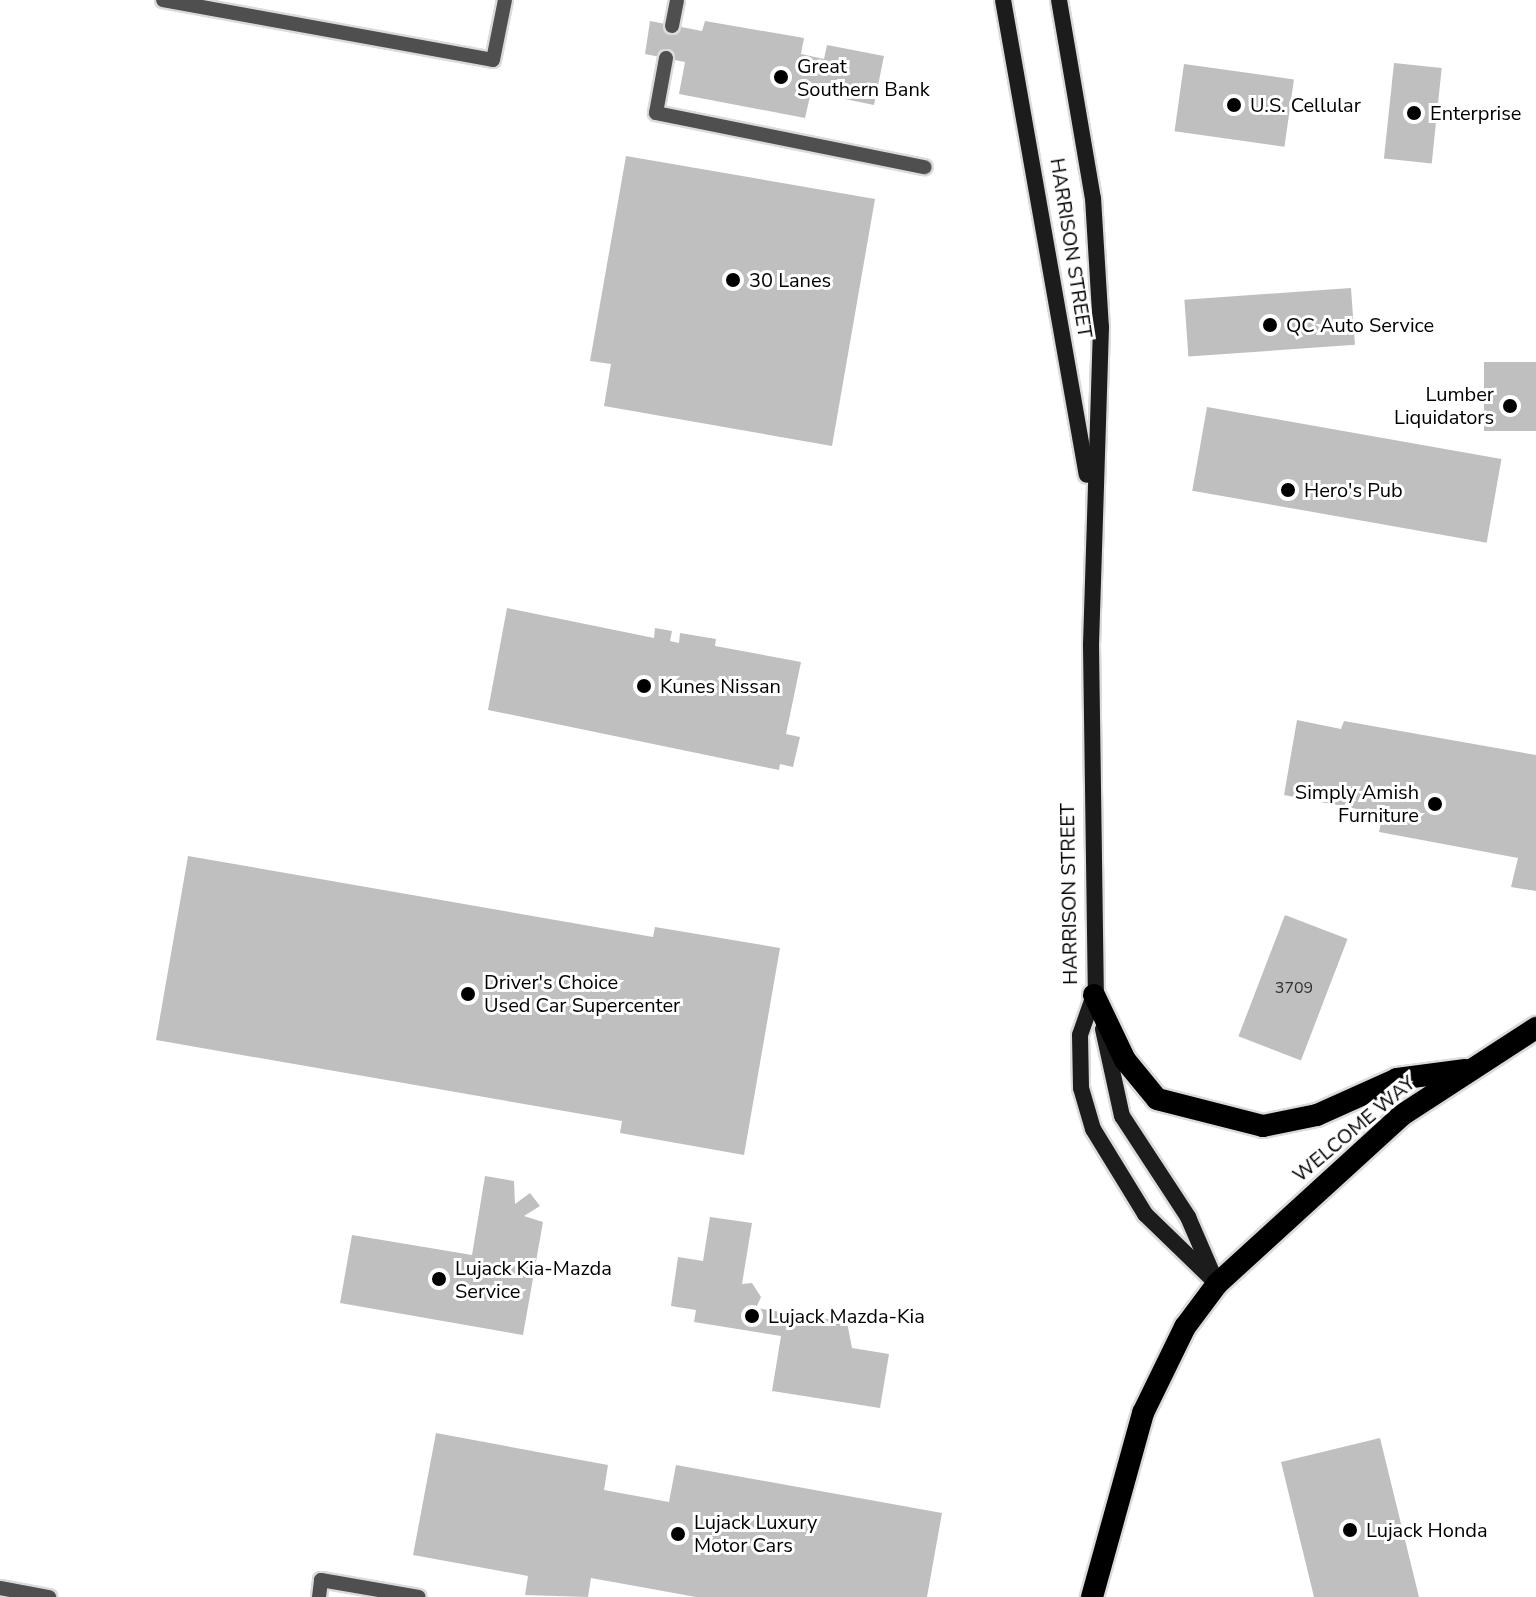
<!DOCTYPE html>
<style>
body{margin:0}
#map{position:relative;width:1536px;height:1597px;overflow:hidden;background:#fff;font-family:"Nunito Sans",sans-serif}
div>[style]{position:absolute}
.building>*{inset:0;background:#bfbfbf;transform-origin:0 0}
.roads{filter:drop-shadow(2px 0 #dbdbdb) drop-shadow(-2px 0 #dbdbdb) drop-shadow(0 2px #dbdbdb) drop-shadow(0 -2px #dbdbdb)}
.service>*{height:14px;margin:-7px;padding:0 7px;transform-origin:7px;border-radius:7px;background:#4f4f4f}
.secondary>*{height:16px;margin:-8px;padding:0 8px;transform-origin:8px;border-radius:8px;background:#1c1c1c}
.trunk>*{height:22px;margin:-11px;padding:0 11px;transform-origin:11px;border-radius:11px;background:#000}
.dots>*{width:22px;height:22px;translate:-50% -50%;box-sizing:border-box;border:4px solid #fff;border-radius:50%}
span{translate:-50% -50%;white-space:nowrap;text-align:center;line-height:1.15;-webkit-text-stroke:6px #fff;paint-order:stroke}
.number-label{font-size:16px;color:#303030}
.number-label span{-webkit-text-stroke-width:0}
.poi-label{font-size:20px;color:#000}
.left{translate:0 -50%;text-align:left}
.right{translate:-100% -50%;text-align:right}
.street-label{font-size:20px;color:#000}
</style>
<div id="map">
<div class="building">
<div style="clip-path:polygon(650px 21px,702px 31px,705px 21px,804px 38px,801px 54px,824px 59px,827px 45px,884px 56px,874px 105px,811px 92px,805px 118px,679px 94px,685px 62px,645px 54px)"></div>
<div style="left:1394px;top:63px;width:48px;height:96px;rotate:6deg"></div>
<div style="left:1184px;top:64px;width:111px;height:68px;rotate:8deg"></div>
<div style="clip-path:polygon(626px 156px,875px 199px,832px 446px,604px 406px,611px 364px,590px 361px)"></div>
<div style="left:1351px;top:288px;width:57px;height:167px;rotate:86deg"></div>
<div style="left:1536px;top:362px;width:69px;height:52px;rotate:90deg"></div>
<div style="left:1207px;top:407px;width:299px;height:85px;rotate:10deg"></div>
<div style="clip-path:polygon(507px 608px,654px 638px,655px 628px,672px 631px,670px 641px,679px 643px,680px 633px,716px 639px,715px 646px,801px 662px,786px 734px,800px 737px,793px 767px,780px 764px,779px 770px,488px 710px)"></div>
<div style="clip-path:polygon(1297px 720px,1341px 729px,1344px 721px,1536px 755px,1536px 891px,1511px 887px,1518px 858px,1379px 832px,1383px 814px,1284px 795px)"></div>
<div style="clip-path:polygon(188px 856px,653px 937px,655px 927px,780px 948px,744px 1155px,620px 1133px,622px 1121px,156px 1040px)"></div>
<div style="left:1285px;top:915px;width:67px;height:130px;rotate:21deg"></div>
<div style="clip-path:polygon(485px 1176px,514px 1181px,515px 1204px,530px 1193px,540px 1206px,524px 1216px,543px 1222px,523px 1335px,340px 1303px,352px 1235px,472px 1255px)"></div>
<div style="clip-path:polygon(710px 1217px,752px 1223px,742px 1284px,752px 1283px,761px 1297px,756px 1308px,847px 1322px,852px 1348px,889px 1354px,880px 1408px,772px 1391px,781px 1336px,694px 1322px,696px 1310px,671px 1306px,678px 1257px,703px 1261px)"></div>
<div style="clip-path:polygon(436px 1433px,608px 1465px,604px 1490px,669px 1502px,676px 1465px,942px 1513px,927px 1597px,696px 1597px,591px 1578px,588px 1597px,525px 1595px,528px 1576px,413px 1555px)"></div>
<div style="clip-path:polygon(1380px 1438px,1419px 1597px,1314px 1597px,1281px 1462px)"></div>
</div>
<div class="roads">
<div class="service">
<div style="left:163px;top:0;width:335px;rotate:10.3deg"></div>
<div style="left:493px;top:60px;width:61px;rotate:-78.7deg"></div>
<div style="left:672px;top:26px;width:26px;rotate:-79deg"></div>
<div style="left:666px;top:58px;width:56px;rotate:100.3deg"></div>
<div style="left:656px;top:113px;width:274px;rotate:11.4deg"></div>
<div style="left:0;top:1588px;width:50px;rotate:10.4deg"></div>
<div style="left:319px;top:1597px;width:17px;rotate:-83deg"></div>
<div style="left:321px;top:1580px;width:99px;rotate:9.8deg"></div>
</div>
<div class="secondary">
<div style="left:1003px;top:0;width:482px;rotate:80deg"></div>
<div style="left:1059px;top:0;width:201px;rotate:80.3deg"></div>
<div style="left:1093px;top:198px;width:129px;rotate:86.5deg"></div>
<div style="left:1101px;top:327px;width:318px;rotate:91.8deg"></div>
<div style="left:1091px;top:645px;width:358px;rotate:89.2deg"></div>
<div style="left:1094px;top:995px;width:42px;rotate:109.3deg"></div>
<div style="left:1080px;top:1035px;width:53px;rotate:88.9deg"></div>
<div style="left:1081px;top:1088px;width:43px;rotate:73.7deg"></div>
<div style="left:1093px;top:1129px;width:100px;rotate:58.5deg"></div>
<div style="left:1145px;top:1214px;width:92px;rotate:44.1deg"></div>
<div style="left:1103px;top:1029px;width:89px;rotate:77.7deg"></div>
<div style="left:1122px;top:1116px;width:121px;rotate:56.8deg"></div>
<div style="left:1188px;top:1217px;width:73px;rotate:66.6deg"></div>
</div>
<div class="trunk">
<div style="left:1094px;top:995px;width:72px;rotate:64.5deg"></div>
<div style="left:1125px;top:1060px;width:50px;rotate:50.6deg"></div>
<div style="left:1157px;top:1099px;width:109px;rotate:14.3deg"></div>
<div style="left:1263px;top:1126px;width:55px;rotate:-11.5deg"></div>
<div style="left:1317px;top:1115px;width:88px;rotate:-24.2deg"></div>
<div style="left:1397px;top:1079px;width:69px;rotate:-7.5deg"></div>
<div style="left:1092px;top:1597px;width:191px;rotate:-74.5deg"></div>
<div style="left:1143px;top:1413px;width:96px;rotate:-64deg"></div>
<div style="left:1185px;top:1327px;width:54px;rotate:-53.3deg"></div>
<div style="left:1217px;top:1284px;width:251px;rotate:-42.4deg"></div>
<div style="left:1402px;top:1115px;width:160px;rotate:-33deg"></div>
</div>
</div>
<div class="dots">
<div style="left:781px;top:77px;background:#000"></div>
<div style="left:1234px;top:105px;background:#000"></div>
<div style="left:1414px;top:113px;background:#000"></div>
<div style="left:733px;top:280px;background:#000"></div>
<div style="left:1270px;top:325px;background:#000"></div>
<div style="left:1510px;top:406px;background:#000"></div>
<div style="left:1288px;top:490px;background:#000"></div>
<div style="left:644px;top:686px;background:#000"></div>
<div style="left:1435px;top:804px;background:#000"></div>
<div style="left:468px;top:994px;background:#000"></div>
<div style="left:439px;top:1279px;background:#000"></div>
<div style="left:752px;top:1316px;background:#000"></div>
<div style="left:1350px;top:1530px;background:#000"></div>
<div style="left:678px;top:1534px;background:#000"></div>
</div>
<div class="number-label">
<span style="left:1294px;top:988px">3709</span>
</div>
<div class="poi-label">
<span class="left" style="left:797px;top:78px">Great<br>Southern Bank</span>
<span class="left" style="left:1250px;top:105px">U.S. Cellular</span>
<span class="left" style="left:1430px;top:113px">Enterprise</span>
<span class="left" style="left:749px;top:280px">30 Lanes</span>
<span class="left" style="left:1286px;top:325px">QC Auto Service</span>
<span class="right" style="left:1494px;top:406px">Lumber<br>Liquidators</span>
<span class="left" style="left:1304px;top:490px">Hero's Pub</span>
<span class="left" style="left:660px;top:686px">Kunes Nissan</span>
<span class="right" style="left:1419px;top:804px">Simply Amish<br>Furniture</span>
<span class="left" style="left:484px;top:994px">Driver's Choice<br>Used Car Supercenter</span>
<span class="left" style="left:455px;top:1280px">Lujack Kia-Mazda<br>Service</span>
<span class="left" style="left:768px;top:1316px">Lujack Mazda-Kia</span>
<span class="left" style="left:694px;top:1534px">Lujack Luxury<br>Motor Cars</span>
<span class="left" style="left:1366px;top:1530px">Lujack Honda</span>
</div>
<div class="street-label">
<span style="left:1071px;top:248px;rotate:81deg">HARRISON STREET</span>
<span style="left:1069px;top:894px;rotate:-91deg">HARRISON STREET</span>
<span style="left:1354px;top:1129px;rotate:-40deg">WELCOME WAY</span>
</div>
</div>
